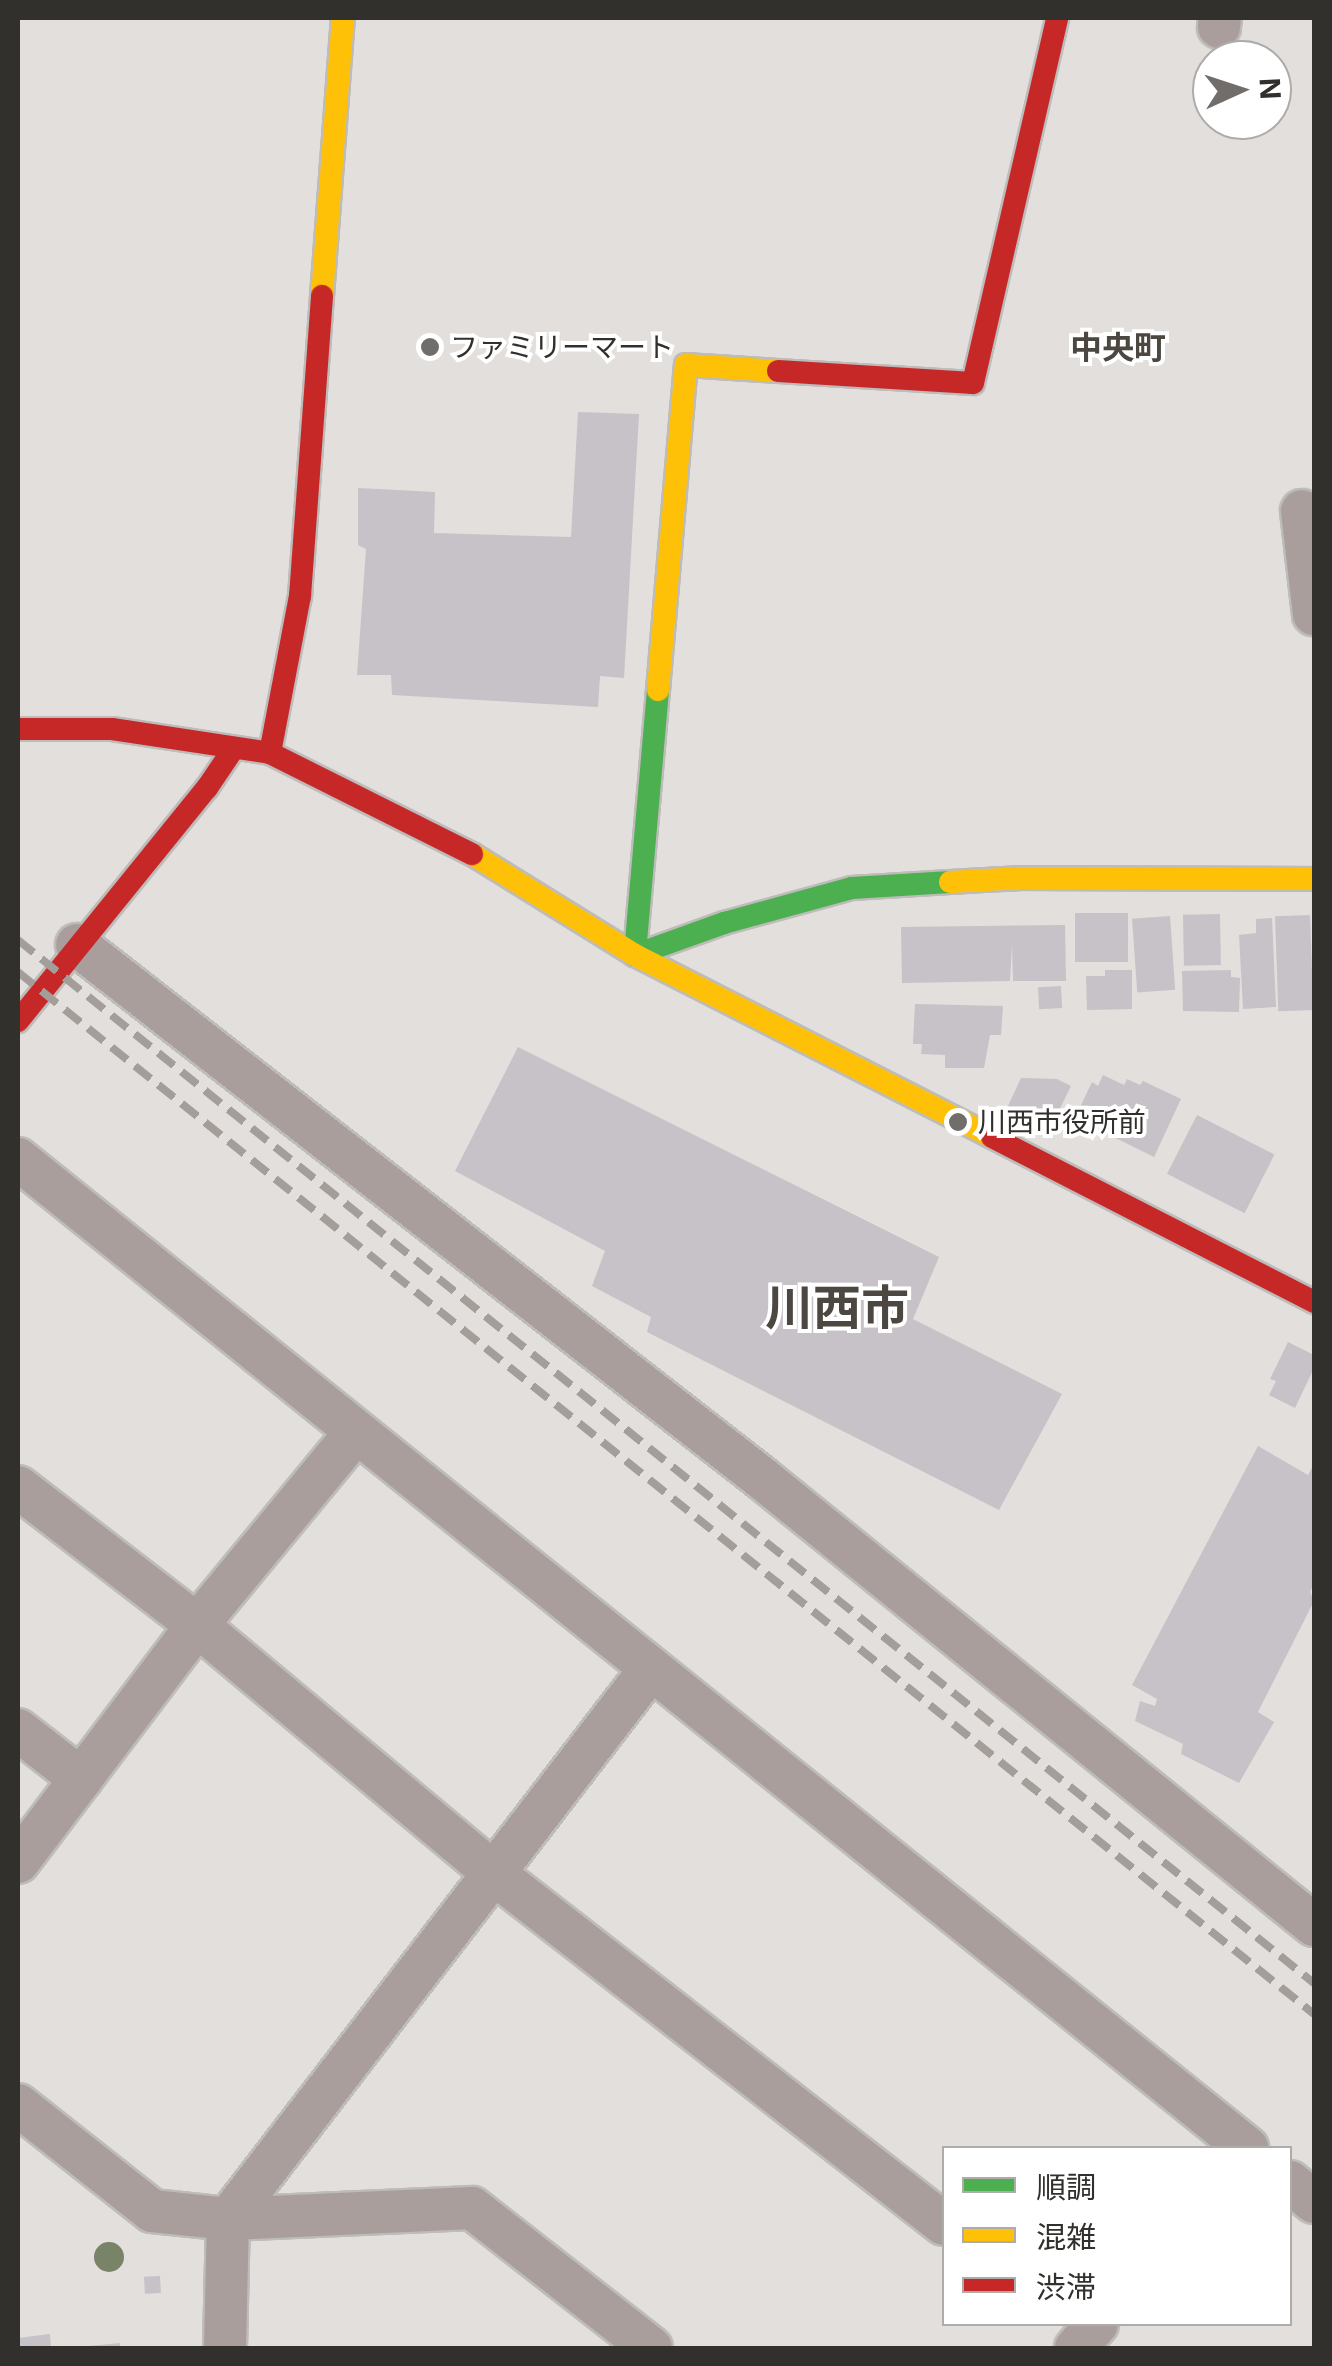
<!DOCTYPE html>
<meta charset="utf-8">
<style>
body{margin:0}
#map{position:relative;width:1332px;height:2366px;overflow:hidden;background:#e2dfdc;font-family:Inter,"Noto Sans JP",sans-serif}
div>[style]{position:absolute}
.building>*{inset:0;background:#c6c2c7;transform-origin:0 0}
.roads{filter:drop-shadow(2px 0 #bebcba) drop-shadow(-2px 0 #bebcba) drop-shadow(0 2px #bebcba) drop-shadow(0 -2px #bebcba)}
.street>*{height:42px;margin:-21px;padding:0 21px;transform-origin:21px;border-radius:21px;background:#a99e9c}
.fast>*{height:22px;margin:-11px;padding:0 11px;transform-origin:11px;border-radius:11px;background:#4caf50}
.slow>*{height:22px;margin:-11px;padding:0 11px;transform-origin:11px;border-radius:11px;background:#ffc107}
.jam>*{height:22px;margin:-11px;padding:0 11px;transform-origin:11px;border-radius:11px;background:#c62828}
.rail>*{height:8px;margin-top:-4px;transform-origin:0;background:repeating-linear-gradient(90deg,#a49e9b 0 20px,transparent 0 30px)}
.trees>*{width:30px;height:30px;margin:-15px;border-radius:50%;background:#788368}
.dots>*{width:28px;height:28px;translate:-50% -50%;box-sizing:border-box;border:5px solid #fff;border-radius:50%}
span{translate:-50% -50%;white-space:nowrap;text-align:center;line-height:1.15;-webkit-text-stroke:8px #fff;paint-order:stroke}
.poi-label{font-size:28px;color:#32302d}
.left{translate:0 -50%;text-align:left}
.quarter-label{font-size:32px;color:#4c4741;font-weight:700}
.town-label{font-size:48px;color:#4c4741;font-weight:700}
.frame{position:absolute;inset:0;border:20px solid #32302d;pointer-events:none}
.legend{position:absolute;left:942px;top:2146px;width:350px;height:180px;box-sizing:border-box;background:#fff;border:2px solid #adacab;margin:0;padding:12px 18px;list-style:none;font-size:30px;color:#32302d}
.legend li{display:flex;align-items:center;gap:20px;height:50px}
.legend b{width:50px;border:2px solid #adacab}
.north{position:absolute;left:1192px;top:40px;width:100px;height:100px;box-sizing:border-box;background:#fff;border:2px solid #adacab;border-radius:50%;rotate:87deg;font-size:28px;font-weight:700;line-height:40px;text-align:center;color:#32302d}
.north::after{content:'';display:block;margin:auto;width:35px;height:45px;background:#706d6a;clip-path:polygon(50% 0,100% 100%,50% 72%,0 100%)}
</style>
<div id="map">
<div class="building">
<div style="clip-path:polygon(578px 412px,639px 414px,624px 678px,600px 676px,598px 707px,392px 695px,391px 675px,357px 675px,366px 549px,358px 545px,358px 488px,435px 492px,434px 533px,571px 537px)"></div>
<div style="left:1128px;top:913px;width:49px;height:53px;rotate:90deg"></div>
<div style="left:1220px;top:914px;width:51px;height:37px;rotate:89deg"></div>
<div style="left:1310px;top:915px;width:95px;height:35px;rotate:88deg"></div>
<div style="left:1170px;top:916px;width:74px;height:38px;rotate:86deg"></div>
<div style="clip-path:polygon(1272px 918px,1276px 1007px,1243px 1009px,1239px 935px,1256px 933px,1256px 919px)"></div>
<div style="clip-path:polygon(1065px 925px,1066px 981px,1013px 981px,1012px 945px,1010px 981px,902px 983px,901px 927px)"></div>
<div style="clip-path:polygon(1105px 970px,1132px 970px,1132px 1009px,1087px 1010px,1086px 976px,1105px 976px)"></div>
<div style="clip-path:polygon(1231px 970px,1231px 977px,1240px 978px,1239px 1012px,1183px 1011px,1182px 971px)"></div>
<div style="left:1061px;top:986px;width:22px;height:23px;rotate:87deg"></div>
<div style="clip-path:polygon(915px 1004px,1003px 1006px,1001px 1035px,990px 1035px,984px 1068px,945px 1068px,945px 1055px,921px 1054px,922px 1044px,913px 1044px)"></div>
<div style="clip-path:polygon(518px 1047px,939px 1257px,913px 1319px,1062px 1394px,999px 1510px,647px 1332px,651px 1317px,592px 1286px,605px 1251px,455px 1171px)"></div>
<div style="clip-path:polygon(1103px 1075px,1124px 1085px,1127px 1079px,1140px 1085px,1143px 1081px,1181px 1099px,1154px 1157px,1075px 1118px,1092px 1082px,1098px 1086px)"></div>
<div style="clip-path:polygon(1021px 1078px,1057px 1079px,1071px 1086px,1051px 1127px,1008px 1106px)"></div>
<div style="left:1197px;top:1115px;width:87px;height:66px;rotate:27deg"></div>
<div style="clip-path:polygon(1288px 1342px,1314px 1355px,1314px 1368px,1295px 1408px,1269px 1395px,1276px 1381px,1270px 1379px)"></div>
<div style="clip-path:polygon(1258px 1446px,1308px 1475px,1314px 1464px,1314px 1584px,1310px 1592px,1314px 1601px,1258px 1712px,1274px 1722px,1239px 1783px,1181px 1754px,1183px 1744px,1135px 1721px,1140px 1701px,1155px 1706px,1157px 1699px,1132px 1685px)"></div>
<div style="left:160px;top:2276px;width:17px;height:16px;rotate:87deg"></div>
<div style="clip-path:polygon(50px 2334px,51px 2348px,18px 2348px,18px 2338px)"></div>
<div style="clip-path:polygon(120px 2343px,120px 2348px,89px 2348px,89px 2346px)"></div>
</div>
<div class="roads">
<div class="street">
<div style="left:1219px;top:27px;width:9px;rotate:-84deg"></div>
<div style="left:1302px;top:511px;width:104px;rotate:83.4deg"></div>
<div style="left:77px;top:945px;width:869px;rotate:37.9deg"></div>
<div style="left:763px;top:1479px;width:709px;rotate:38.99deg"></div>
<div style="left:18px;top:1159px;width:1578px;rotate:38.82deg"></div>
<div style="left:18px;top:1487px;width:226px;rotate:37.6deg"></div>
<div style="left:197px;top:1625px;width:385px;rotate:39.9deg"></div>
<div style="left:492px;top:1872px;width:573px;rotate:37.91deg"></div>
<div style="left:18px;top:1730px;width:80px;rotate:37.9deg"></div>
<div style="left:18px;top:1862px;width:297px;rotate:-52.9deg"></div>
<div style="left:197px;top:1625px;width:249px;rotate:-50.5deg"></div>
<div style="left:18px;top:2105px;width:171px;rotate:38.3deg"></div>
<div style="left:152px;top:2211px;width:76px;rotate:6deg"></div>
<div style="left:228px;top:2219px;width:244px;rotate:-2.6deg"></div>
<div style="left:472px;top:2208px;width:227px;rotate:38deg"></div>
<div style="left:1290px;top:2182px;width:31px;rotate:40deg"></div>
<div style="left:225px;top:2348px;width:129px;rotate:-88.7deg"></div>
<div style="left:228px;top:2219px;width:691px;rotate:-52.47deg"></div>
<div style="left:1076px;top:2348px;width:32px;rotate:-49deg"></div>
</div>
<div class="fast">
<div style="left:658px;top:690px;width:266px;rotate:95deg"></div>
<div style="left:635px;top:955px;width:95px;rotate:-19.8deg"></div>
<div style="left:724px;top:923px;width:133px;rotate:-15.3deg"></div>
<div style="left:852px;top:888px;width:98px;rotate:-3.5deg"></div>
</div>
<div class="slow">
<div style="left:322px;top:296px;width:279px;rotate:-85.7deg"></div>
<div style="left:658px;top:690px;width:326px;rotate:-85.1deg"></div>
<div style="left:686px;top:365px;width:92px;rotate:3.7deg"></div>
<div style="left:472px;top:854px;width:192px;rotate:31.8deg"></div>
<div style="left:635px;top:955px;width:401px;rotate:27deg"></div>
<div style="left:950px;top:882px;width:72px;rotate:-3.2deg"></div>
<div style="left:1022px;top:878px;width:292px;rotate:0.2deg"></div>
</div>
<div class="jam">
<div style="left:778px;top:371px;width:195px;rotate:3.5deg"></div>
<div style="left:973px;top:383px;width:375px;rotate:-77deg"></div>
<div style="left:18px;top:729px;width:94px"></div>
<div style="left:112px;top:729px;width:160px;rotate:8.6deg"></div>
<div style="left:270px;top:753px;width:226px;rotate:26.6deg"></div>
<div style="left:270px;top:753px;width:160px;rotate:-79.2deg"></div>
<div style="left:300px;top:596px;width:301px;rotate:-85.8deg"></div>
<div style="left:18px;top:1021px;width:300px;rotate:-51deg"></div>
<div style="left:207px;top:788px;width:48px;rotate:-56deg"></div>
<div style="left:992px;top:1137px;width:362px;rotate:27.1deg"></div>
</div>
</div>
<div class="rail">
<div style="left:18px;top:940px;width:1664px;rotate:38.83deg"></div>
<div style="left:18px;top:972px;width:1663px;rotate:38.8deg"></div>
</div>
<div class="trees">
<div style="left:109px;top:2257px"></div>
</div>
<div class="dots">
<div style="left:430px;top:347px;background:#706d6a"></div>
<div style="left:958px;top:1122px;background:#706d6a"></div>
</div>
<div class="poi-label">
<span class="left" style="left:450px;top:347px">ファミリーマート</span>
<span class="left" style="left:978px;top:1122px">川西市役所前</span>
</div>
<div class="quarter-label">
<span style="left:1118px;top:348px">中央町</span>
</div>
<div class="town-label">
<span style="left:837px;top:1308px">川西市</span>
</div>
<div class="frame"></div>
<ul class="legend">
<li><b style="height:12px;background:#4caf50"></b>順調</li>
<li><b style="height:12px;background:#ffc107"></b>混雑</li>
<li><b style="height:12px;background:#c62828"></b>渋滞</li>
</ul>
<div class="north">N</div>
</div>
